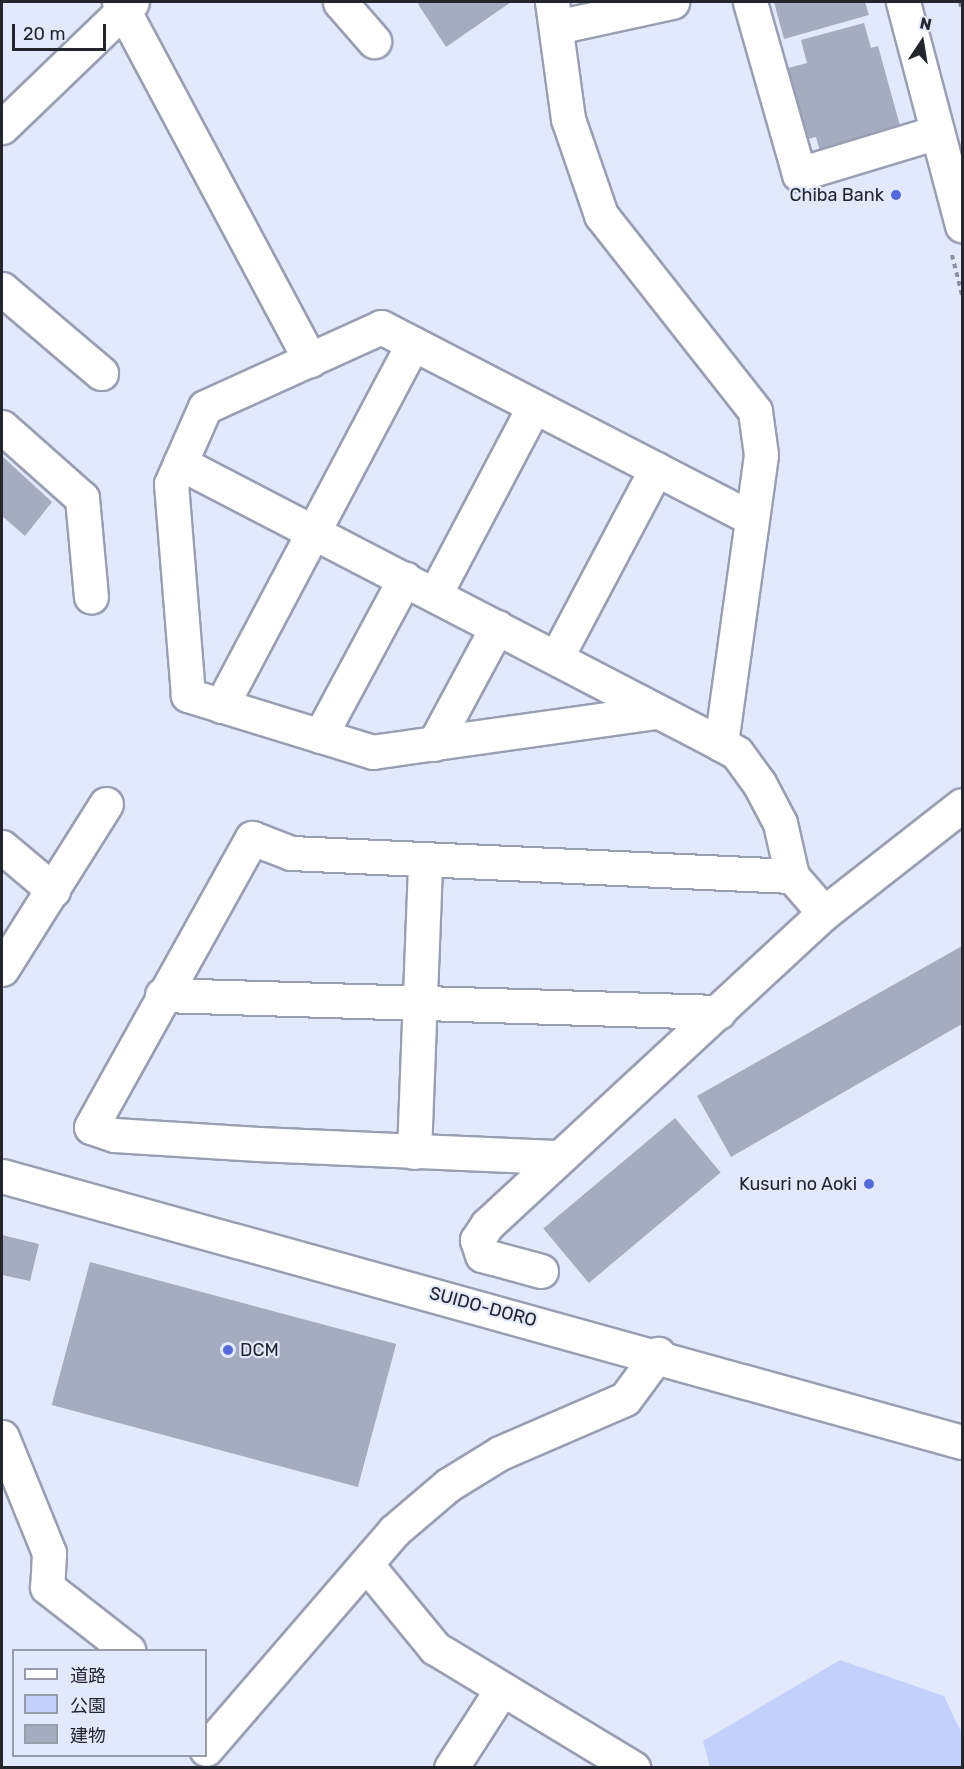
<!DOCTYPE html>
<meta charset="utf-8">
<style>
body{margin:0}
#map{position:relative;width:964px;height:1769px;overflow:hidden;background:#e3e9fd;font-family:Rubik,"Noto Sans JP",sans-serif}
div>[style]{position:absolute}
.green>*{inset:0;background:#c3d0fc}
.building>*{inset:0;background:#a6acbf;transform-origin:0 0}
.path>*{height:4px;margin-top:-2px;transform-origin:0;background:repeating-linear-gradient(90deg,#8e92a0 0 4.5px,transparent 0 9px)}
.roads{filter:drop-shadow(2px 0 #999fb2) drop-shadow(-2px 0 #999fb2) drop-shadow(0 2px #999fb2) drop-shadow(0 -2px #999fb2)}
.minor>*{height:33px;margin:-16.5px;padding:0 16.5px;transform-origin:16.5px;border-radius:16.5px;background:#fff}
.dots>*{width:16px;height:16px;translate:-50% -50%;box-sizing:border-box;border:3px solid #e3e9fd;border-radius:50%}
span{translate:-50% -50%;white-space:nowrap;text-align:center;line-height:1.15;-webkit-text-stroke:4.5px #e3e9fd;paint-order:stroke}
.poi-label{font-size:18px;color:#24262d}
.right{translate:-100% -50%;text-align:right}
.left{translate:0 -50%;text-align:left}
.street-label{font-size:18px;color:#24262d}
.frame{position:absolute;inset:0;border:3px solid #24262d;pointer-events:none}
.legend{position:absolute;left:12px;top:1649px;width:195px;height:108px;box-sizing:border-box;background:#e3e9fd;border:2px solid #979baa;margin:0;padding:8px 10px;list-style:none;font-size:18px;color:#24262d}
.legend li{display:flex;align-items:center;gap:12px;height:30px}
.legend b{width:30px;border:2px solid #979baa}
.north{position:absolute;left:892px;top:12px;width:60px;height:60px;-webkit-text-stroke:4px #e3e9fd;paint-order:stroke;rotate:12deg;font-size:16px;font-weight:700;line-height:24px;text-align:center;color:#24262d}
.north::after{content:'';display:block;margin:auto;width:21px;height:27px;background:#24262d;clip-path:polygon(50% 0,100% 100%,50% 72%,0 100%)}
.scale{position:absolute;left:12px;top:24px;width:94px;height:27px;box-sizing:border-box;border:3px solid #24262d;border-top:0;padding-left:8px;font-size:18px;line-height:21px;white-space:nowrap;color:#24262d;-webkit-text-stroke:4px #e3e9fd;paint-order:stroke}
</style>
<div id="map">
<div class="green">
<div style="clip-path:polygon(840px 1660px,944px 1696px,962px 1734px,962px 1767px,710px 1767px,703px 1741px)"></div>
</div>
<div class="building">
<div style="clip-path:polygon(421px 2px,511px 2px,446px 47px,418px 4px)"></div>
<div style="clip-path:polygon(774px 2px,865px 2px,869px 15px,784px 39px)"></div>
<div style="clip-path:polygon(864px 23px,871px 48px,878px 46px,902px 133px,821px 155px,816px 137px,804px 140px,784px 69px,807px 63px,801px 40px)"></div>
<div style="clip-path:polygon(2px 456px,52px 502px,25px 536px,2px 516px)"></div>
<div style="clip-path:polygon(962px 946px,962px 1024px,731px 1157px,697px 1096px)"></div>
<div style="left:675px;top:1118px;width:71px;height:172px;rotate:50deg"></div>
<div style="clip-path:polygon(2px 1235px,39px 1244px,30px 1281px,2px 1275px)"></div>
<div style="left:90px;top:1262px;width:317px;height:148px;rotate:15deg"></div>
</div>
<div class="path">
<div style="left:960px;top:2px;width:9px;rotate:77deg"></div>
<div style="left:952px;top:255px;width:41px;rotate:76deg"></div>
</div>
<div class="roads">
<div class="minor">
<div style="left:119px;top:2px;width:406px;rotate:61.9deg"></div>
<div style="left:340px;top:2px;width:52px;rotate:48.9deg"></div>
<div style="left:552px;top:2px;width:118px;rotate:82.2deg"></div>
<div style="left:568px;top:119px;width:102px;rotate:71deg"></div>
<div style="left:601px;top:215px;width:249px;rotate:51.8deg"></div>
<div style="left:755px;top:411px;width:44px;rotate:82.2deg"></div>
<div style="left:761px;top:455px;width:292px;rotate:97.9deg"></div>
<div style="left:721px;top:744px;width:18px;rotate:29deg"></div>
<div style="left:737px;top:753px;width:37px;rotate:54deg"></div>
<div style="left:759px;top:783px;width:45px;rotate:62.3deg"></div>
<div style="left:780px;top:823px;width:54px;rotate:77.2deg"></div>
<div style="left:750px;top:2px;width:179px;rotate:74.1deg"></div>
<div style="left:799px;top:174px;width:144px;rotate:-16.9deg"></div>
<div style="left:903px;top:2px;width:231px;rotate:75.2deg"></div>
<div style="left:556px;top:27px;width:119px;rotate:-12.2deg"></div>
<div style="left:2px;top:127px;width:180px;rotate:-43.9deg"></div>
<div style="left:2px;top:289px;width:130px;rotate:40.3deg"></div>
<div style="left:2px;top:427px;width:107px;rotate:41.6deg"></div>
<div style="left:82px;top:498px;width:99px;rotate:84.8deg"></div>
<div style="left:180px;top:463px;width:610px;rotate:27.45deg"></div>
<div style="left:435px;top:594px;width:212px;rotate:-62.2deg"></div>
<div style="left:556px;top:658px;width:214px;rotate:-62.1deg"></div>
<div style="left:221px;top:706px;width:410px;rotate:-62.1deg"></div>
<div style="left:656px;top:712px;width:286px;rotate:172deg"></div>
<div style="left:373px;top:752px;width:194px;rotate:-162.9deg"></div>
<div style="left:188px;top:695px;width:212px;rotate:-94.6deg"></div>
<div style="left:171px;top:484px;width:84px;rotate:-66.2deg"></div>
<div style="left:205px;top:407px;width:193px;rotate:-24.4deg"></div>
<div style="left:381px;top:327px;width:416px;rotate:27.3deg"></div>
<div style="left:320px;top:736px;width:179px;rotate:-61.7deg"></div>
<div style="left:434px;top:744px;width:133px;rotate:-61.7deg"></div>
<div style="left:2px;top:847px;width:67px;rotate:40.1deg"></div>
<div style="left:2px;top:969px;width:195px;rotate:-57.8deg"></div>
<div style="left:162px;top:995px;width:557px;rotate:1.75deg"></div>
<div style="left:414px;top:1152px;width:292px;rotate:-87.8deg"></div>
<div style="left:555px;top:1157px;width:297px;rotate:-177.5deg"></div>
<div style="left:258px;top:1144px;width:144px;rotate:-176.4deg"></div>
<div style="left:114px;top:1135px;width:24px;rotate:-161deg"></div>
<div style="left:91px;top:1127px;width:331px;rotate:-60.9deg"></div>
<div style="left:252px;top:838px;width:42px;rotate:21deg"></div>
<div style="left:291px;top:853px;width:502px;rotate:2.63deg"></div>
<div style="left:792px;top:876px;width:49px;rotate:49.1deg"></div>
<div style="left:2px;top:1176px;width:996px;rotate:15.49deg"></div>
<div style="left:541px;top:1271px;width:61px;rotate:-164.8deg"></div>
<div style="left:482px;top:1255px;width:16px;rotate:-108deg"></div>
<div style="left:477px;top:1240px;width:18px;rotate:-56deg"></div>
<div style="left:487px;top:1225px;width:459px;rotate:-42.8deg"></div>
<div style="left:824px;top:913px;width:175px;rotate:-38deg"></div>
<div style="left:2px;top:1437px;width:125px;rotate:67.9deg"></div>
<div style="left:49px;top:1553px;width:34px;rotate:93deg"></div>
<div style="left:47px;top:1587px;width:103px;rotate:37.9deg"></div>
<div style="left:366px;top:1564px;width:109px;rotate:50.6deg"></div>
<div style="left:435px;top:1648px;width:232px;rotate:31.2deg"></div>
<div style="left:206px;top:1749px;width:288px;rotate:-49.2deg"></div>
<div style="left:394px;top:1531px;width:71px;rotate:-40.4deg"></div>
<div style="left:448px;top:1485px;width:61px;rotate:-31.6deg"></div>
<div style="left:500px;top:1453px;width:136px;rotate:-23.4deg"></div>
<div style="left:625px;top:1399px;width:56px;rotate:-53.7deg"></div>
<div style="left:451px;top:1768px;width:94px;rotate:-57.2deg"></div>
</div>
</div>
<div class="dots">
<div style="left:896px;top:195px;background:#5469de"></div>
<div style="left:869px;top:1184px;background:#5469de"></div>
<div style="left:228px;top:1350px;background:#5469de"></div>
</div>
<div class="poi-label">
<span class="right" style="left:884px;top:195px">Chiba Bank</span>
<span class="right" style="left:857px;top:1184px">Kusuri no Aoki</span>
<span class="left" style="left:240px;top:1350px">DCM</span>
</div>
<div class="street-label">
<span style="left:483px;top:1307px;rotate:15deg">SUIDO-DORO</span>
</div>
<div class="frame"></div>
<ul class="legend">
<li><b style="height:8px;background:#fff"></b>道路</li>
<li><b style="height:16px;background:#c3d0fc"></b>公園</li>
<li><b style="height:16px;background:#a6acbf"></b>建物</li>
</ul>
<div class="north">N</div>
<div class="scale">20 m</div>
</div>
